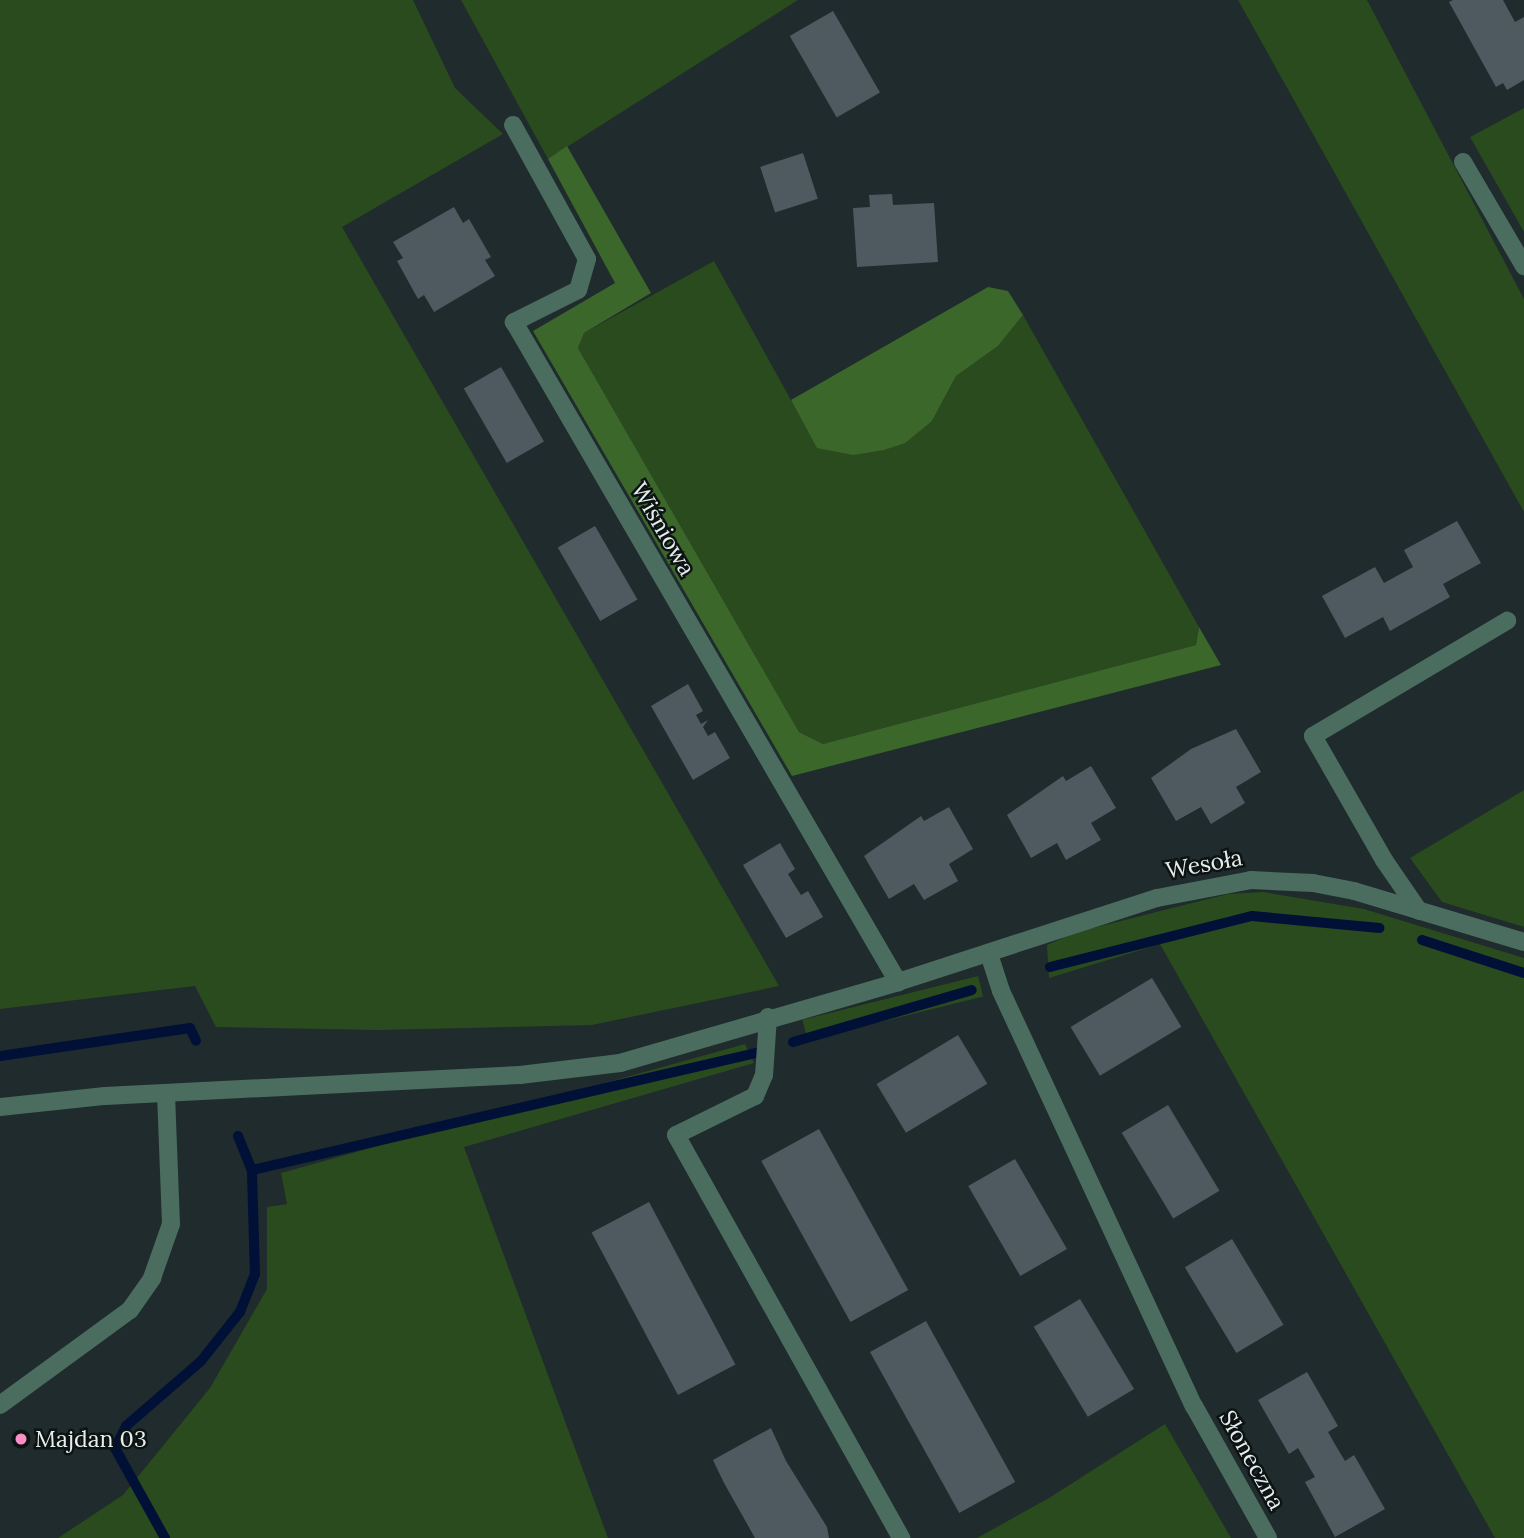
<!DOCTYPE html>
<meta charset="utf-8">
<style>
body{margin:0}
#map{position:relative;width:1524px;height:1538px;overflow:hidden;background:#1f2b2c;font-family:Lora,serif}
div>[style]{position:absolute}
.green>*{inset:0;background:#2a4b1d;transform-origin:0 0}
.forest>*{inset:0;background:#3b672a}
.stream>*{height:10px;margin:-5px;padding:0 5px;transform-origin:5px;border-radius:5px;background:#001037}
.building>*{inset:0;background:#4f5a60;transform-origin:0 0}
.minor>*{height:18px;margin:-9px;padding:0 9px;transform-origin:9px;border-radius:9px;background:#4a6d5f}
.dots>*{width:19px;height:19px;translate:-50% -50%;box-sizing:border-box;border:4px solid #0d1313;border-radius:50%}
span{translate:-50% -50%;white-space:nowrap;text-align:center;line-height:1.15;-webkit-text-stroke:5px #0d1313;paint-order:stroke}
.street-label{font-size:23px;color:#e5eded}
.poi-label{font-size:23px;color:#e5eded}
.left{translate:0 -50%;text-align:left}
</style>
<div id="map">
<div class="green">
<div style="clip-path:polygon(0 0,413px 0,455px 88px,503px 134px,342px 227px,779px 986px,592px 1025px,379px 1030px,216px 1027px,195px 986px,0 1009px)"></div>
<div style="clip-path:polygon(461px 0,798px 0,548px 159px)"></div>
<div style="clip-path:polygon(1238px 0,1367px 0,1524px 299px,1524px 512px)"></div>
<div style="clip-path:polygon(1524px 108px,1524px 232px,1470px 137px)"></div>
<div style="clip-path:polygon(714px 261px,817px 447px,932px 421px,956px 376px,998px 346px,1023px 315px,1199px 627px,1196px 645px,823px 744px,799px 732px,578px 348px,584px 333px)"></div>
<div style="clip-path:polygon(1524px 790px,1524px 927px,1442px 902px,1410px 858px)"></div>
<div style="clip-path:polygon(1263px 892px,1364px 909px,1524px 958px,1524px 1538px,1495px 1538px,1160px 944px,1049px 978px,1047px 945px,1077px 932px,1228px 894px)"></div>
<div style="left:978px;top:976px;width:21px;height:181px;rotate:76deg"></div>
<div style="clip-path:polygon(745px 1044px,754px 1063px,464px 1147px,608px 1538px,58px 1538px,123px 1495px,210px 1388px,267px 1289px,267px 1207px,287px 1204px,281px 1173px)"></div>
<div style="clip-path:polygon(1165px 1424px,1231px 1538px,977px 1538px,1049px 1498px)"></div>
</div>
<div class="forest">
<div style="clip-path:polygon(567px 146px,651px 293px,584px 333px,578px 348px,799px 732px,823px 744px,1196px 645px,1199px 627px,1221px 665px,792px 776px,533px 331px,615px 283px,548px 159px)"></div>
<div style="clip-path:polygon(988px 287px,1008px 291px,1023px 315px,998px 346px,956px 376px,932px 421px,905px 443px,884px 450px,853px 455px,817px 448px,791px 400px)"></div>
</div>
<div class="stream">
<div style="left:1422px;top:940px;width:107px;rotate:17.9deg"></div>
<div style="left:1050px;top:967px;width:208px;rotate:-14.2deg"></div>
<div style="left:1252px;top:916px;width:128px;rotate:5.4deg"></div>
<div style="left:793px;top:1042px;width:186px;rotate:-16.2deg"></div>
<div style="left:0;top:1056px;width:192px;rotate:-8.4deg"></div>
<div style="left:190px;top:1028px;width:14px;rotate:65deg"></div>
<div style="left:238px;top:1136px;width:37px;rotate:68deg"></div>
<div style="left:252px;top:1170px;width:527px;rotate:-13.06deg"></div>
<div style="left:165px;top:1538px;width:103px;rotate:-119.1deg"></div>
<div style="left:115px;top:1448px;width:25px;rotate:-63deg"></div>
<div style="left:126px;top:1426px;width:99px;rotate:-40.9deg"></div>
<div style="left:201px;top:1361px;width:63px;rotate:-51.5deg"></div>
<div style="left:240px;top:1312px;width:41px;rotate:-68.5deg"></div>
<div style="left:255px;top:1274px;width:104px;rotate:-91.7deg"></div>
</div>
<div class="building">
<div style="clip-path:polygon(1453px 0,1503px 0,1515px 22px,1524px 17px,1524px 80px,1507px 90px,1503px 83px,1496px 87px,1449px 2px)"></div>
<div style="left:833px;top:11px;width:94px;height:50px;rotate:60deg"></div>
<div style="left:803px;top:153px;width:48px;height:45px;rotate:72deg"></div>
<div style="clip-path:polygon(892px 194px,893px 205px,934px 203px,938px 262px,857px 267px,853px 208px,870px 207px,869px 195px)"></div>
<div style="clip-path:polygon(454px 207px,463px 223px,469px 219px,491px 257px,485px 260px,495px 276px,434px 312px,424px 295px,418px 299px,397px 261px,403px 258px,393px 242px)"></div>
<div style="left:501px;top:367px;width:86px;height:43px;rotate:60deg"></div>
<div style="clip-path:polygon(1457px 521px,1481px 563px,1443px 584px,1450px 597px,1390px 631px,1383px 617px,1345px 638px,1322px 596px,1375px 567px,1384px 583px,1413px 567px,1404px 550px)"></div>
<div style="left:595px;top:526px;width:85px;height:43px;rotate:60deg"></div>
<div style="clip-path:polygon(688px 684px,703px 711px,696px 715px,701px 724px,708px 720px,703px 727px,708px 736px,715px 732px,730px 758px,693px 780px,651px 706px)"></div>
<div style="clip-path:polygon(1236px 729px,1261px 772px,1236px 787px,1245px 803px,1211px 824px,1201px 807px,1176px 821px,1151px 778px,1191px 749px)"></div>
<div style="clip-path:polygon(1091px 766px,1116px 808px,1091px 823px,1101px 840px,1066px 860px,1057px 843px,1031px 858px,1007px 815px,1063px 776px,1066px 781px)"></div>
<div style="clip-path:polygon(949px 807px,973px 849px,949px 864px,958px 881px,924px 900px,914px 884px,889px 899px,864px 856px,921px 816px,924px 821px)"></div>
<div style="clip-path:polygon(780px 843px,795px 869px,788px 874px,794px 884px,801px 895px,808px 891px,823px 917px,786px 938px,743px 865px)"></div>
<div style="left:1152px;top:978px;width:57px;height:95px;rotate:59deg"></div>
<div style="left:958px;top:1035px;width:57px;height:95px;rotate:59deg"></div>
<div style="left:1168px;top:1105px;width:100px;height:54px;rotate:59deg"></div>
<div style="left:819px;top:1129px;width:184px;height:66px;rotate:61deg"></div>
<div style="left:1015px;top:1159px;width:104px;height:54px;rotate:60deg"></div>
<div style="left:649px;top:1202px;width:184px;height:65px;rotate:62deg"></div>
<div style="left:1232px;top:1239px;width:100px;height:55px;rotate:59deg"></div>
<div style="left:1080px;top:1299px;width:105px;height:54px;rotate:59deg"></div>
<div style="left:926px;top:1321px;width:184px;height:64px;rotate:61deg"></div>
<div style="clip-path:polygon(1307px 1372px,1338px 1426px,1328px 1432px,1336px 1446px,1345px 1461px,1354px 1455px,1385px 1509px,1335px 1537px,1305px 1482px,1315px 1477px,1298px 1448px,1289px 1454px,1258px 1400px)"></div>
<div style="clip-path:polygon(771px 1428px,786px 1461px,827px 1527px,829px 1538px,755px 1538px,724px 1483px,713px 1460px)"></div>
</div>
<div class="minor">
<div style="left:513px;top:125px;width:153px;rotate:61.1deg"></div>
<div style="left:587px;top:259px;width:32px;rotate:106deg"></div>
<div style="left:578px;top:290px;width:72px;rotate:153.4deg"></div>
<div style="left:514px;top:322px;width:764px;rotate:59.81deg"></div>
<div style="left:1463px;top:162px;width:121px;rotate:59.6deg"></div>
<div style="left:1419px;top:911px;width:62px;rotate:-124.5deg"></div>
<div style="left:1384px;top:860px;width:143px;rotate:-119.8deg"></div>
<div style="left:1313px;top:736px;width:226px;rotate:-30.7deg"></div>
<div style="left:989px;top:954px;width:39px;rotate:72deg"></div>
<div style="left:1001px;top:991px;width:458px;rotate:65.1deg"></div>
<div style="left:1194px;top:1406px;width:151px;rotate:60.7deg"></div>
<div style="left:768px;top:1017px;width:58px;rotate:93.9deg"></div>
<div style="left:764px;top:1075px;width:23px;rotate:113deg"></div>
<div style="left:755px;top:1096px;width:88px;rotate:153.7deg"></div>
<div style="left:676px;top:1135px;width:462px;rotate:60.8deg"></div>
<div style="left:0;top:1107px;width:106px;rotate:-6deg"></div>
<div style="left:105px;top:1096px;width:416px;rotate:-2.9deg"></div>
<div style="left:520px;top:1075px;width:101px;rotate:-6.8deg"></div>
<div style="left:620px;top:1063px;width:290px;rotate:-16.2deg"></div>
<div style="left:898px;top:982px;width:272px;rotate:-18deg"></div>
<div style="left:1157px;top:898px;width:96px;rotate:-10.8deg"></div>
<div style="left:1251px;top:880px;width:62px;rotate:2.8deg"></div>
<div style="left:1313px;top:883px;width:42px;rotate:11deg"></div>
<div style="left:1354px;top:891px;width:177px;rotate:16.7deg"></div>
<div style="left:0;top:1405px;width:161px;rotate:-36.2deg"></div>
<div style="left:130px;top:1310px;width:39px;rotate:-55deg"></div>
<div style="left:152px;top:1278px;width:57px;rotate:-70.6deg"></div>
<div style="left:171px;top:1224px;width:130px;rotate:-92.2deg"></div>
</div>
<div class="dots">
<div style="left:21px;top:1439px;background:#fa8fc7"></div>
</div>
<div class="street-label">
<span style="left:663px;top:529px;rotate:60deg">Wiśniowa</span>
<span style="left:1204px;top:864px;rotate:-10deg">Wesoła</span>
<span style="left:1252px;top:1460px;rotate:61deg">Słoneczna</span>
</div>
<div class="poi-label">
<span class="left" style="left:35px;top:1439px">Majdan 03</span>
</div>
</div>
